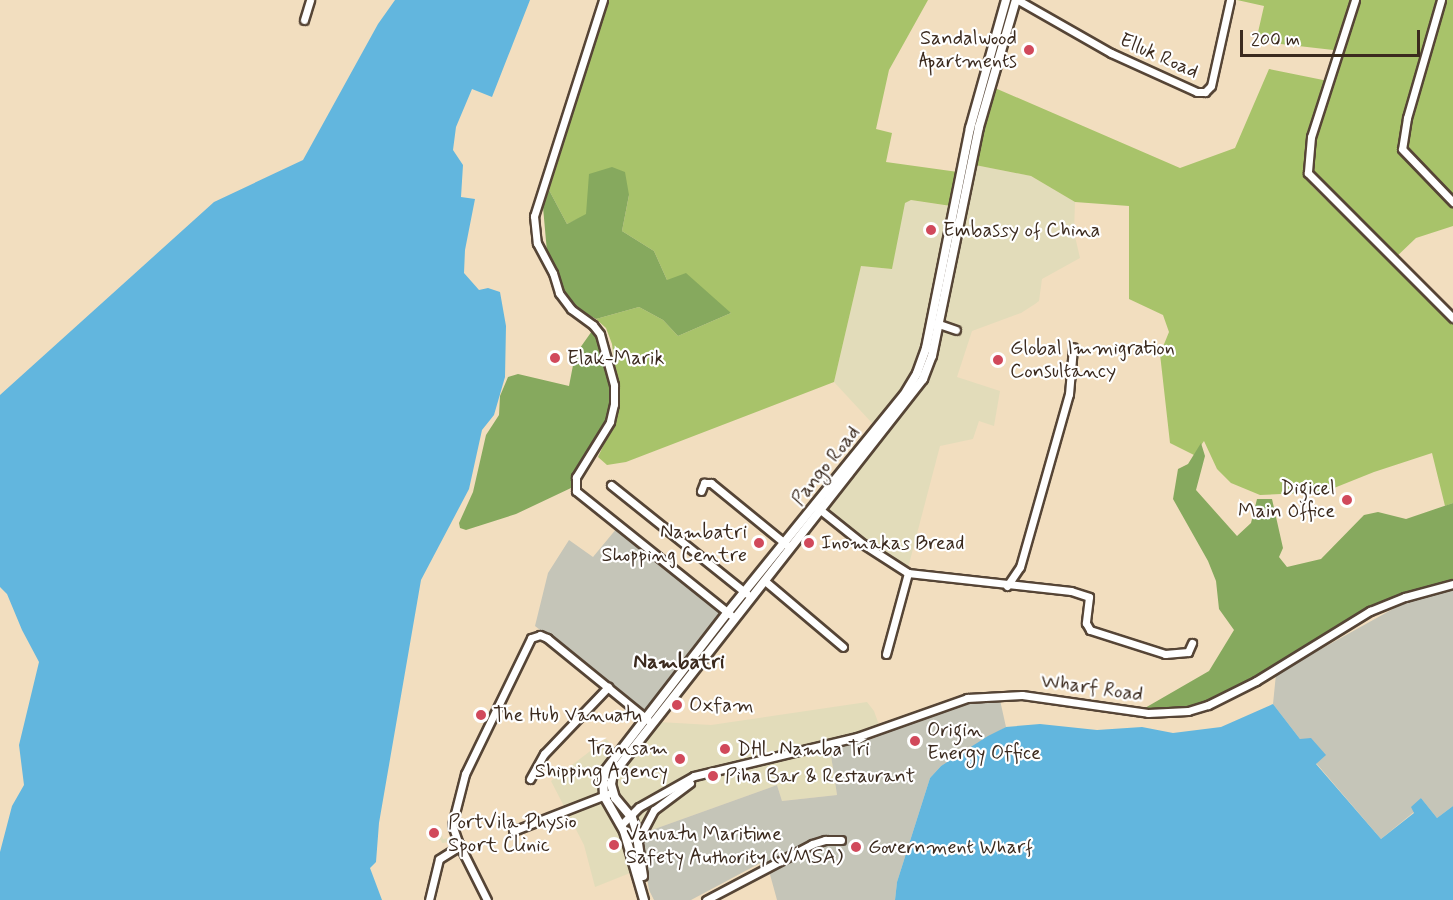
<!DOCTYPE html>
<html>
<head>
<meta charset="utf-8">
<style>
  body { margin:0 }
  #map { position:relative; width:1453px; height:900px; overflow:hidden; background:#f2debf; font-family:Mynerve,sans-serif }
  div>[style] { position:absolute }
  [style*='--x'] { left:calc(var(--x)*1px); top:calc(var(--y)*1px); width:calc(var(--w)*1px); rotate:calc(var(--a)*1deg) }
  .built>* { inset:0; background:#e2dcba }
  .industrial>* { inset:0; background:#c5c5b8 }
  .green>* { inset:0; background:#a8c36a }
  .forest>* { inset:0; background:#86a95e }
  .water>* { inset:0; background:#62b6de }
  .roads { filter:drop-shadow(2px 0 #564536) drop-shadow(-2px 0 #564536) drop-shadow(0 2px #564536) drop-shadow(0 -2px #564536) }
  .minor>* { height:7px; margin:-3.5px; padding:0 3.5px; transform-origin:3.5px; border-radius:3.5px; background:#fff }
  .tertiary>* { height:8px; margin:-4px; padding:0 4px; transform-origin:4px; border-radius:4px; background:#fff }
  .dots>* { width:16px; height:16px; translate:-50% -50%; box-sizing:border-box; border:3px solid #fff; border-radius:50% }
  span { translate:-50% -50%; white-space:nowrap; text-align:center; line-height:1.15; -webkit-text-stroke:4.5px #fff; paint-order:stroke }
  .poi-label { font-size:20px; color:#3b2a1e }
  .right { translate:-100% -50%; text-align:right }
  .left { translate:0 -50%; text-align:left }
  .street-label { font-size:20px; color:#3b2a1e }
  .neighbourhood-label { font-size:21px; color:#3b2a1e; font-weight:700 }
  .scale { position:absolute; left:1240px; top:30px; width:180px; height:27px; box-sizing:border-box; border:3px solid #3b2a1e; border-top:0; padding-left:8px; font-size:18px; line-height:21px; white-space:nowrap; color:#3b2a1e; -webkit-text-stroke:4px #fff; paint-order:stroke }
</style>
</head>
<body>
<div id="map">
  <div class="built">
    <i style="clip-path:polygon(970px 164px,1031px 176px,1075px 202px,1074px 232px,1080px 258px,1042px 279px,1039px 301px,1035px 304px,1021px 313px,972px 331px,957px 377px,1000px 391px,994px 426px,979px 421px,973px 439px,940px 446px,908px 568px,883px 554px,826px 508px,884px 436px,834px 382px,861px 266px,892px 269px,904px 203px,911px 200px,962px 208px)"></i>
    <i style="clip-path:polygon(867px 702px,874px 711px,879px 725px,829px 742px,837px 795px,782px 801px,777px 785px,649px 831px,630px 873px,595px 887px,584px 845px,551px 781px,606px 739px,627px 760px,659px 722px,711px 725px)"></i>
    <i style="clip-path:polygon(440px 826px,443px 839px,449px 838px,450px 842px,442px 843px,441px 840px,429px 841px,426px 829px)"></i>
  </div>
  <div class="industrial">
    <i style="clip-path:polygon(617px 528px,735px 623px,659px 722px,535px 626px,548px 573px,569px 540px,593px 557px)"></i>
    <i style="clip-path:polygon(1453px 589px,1453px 806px,1437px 818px,1421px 798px,1414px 812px,1381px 839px,1316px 763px,1325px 755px,1300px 739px,1273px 704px,1276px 674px,1391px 610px,1408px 601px)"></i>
    <i style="clip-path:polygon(1000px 700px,1006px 727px,941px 766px,930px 778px,897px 882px,895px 900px,777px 900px,766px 860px,691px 900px,654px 900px,649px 890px,642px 846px,649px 831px,777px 785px,782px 801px,837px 795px,830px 749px,858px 743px,975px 701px)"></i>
  </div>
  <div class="green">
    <i style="clip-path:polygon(609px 0,928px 0,889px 70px,876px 129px,892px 133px,886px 162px,958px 172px,951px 206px,911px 200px,905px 203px,892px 269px,861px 266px,834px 382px,626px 462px,607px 465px,598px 457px,613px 425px,618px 404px,617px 384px,612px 344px,606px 328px,596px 319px,639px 307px,663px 320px,678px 336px,731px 313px,667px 280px,654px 251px,622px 231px,629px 195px,567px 224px,549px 190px)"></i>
    <i style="clip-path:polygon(1237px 0,1453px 0,1453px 226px,1416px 238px,1394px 259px,1311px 172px,1314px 137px,1308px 137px,1304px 163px,1305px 174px,1312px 186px,1453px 324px,1453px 503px,1445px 506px,1432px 453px,1374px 472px,1324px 492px,1260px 495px,1231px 483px,1217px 469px,1204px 441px,1194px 455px,1170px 443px,1160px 354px,1169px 332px,1163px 315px,1129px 299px,1129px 206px,1075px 202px,1031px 176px,970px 164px,988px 85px,1180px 168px,1235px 148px,1269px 69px,1333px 82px,1342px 51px,1256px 41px,1264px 6px)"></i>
  </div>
  <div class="forest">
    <i style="clip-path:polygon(612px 167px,625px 172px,629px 195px,622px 231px,654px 251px,667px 280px,686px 273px,731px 313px,678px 336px,663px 320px,639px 307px,596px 319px,576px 308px,563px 291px,557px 270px,547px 252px,543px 207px,549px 190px,567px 224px,586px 214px,589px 174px)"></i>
    <i style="clip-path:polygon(592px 331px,598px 333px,607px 365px,611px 404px,606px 421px,573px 476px,571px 488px,516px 514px,466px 530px,460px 528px,459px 523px,473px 492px,486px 435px,499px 415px,500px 396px,508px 377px,518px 374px,569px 386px,575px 355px)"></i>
    <i style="clip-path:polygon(1201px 443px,1205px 456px,1196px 490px,1237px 536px,1251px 523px,1257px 499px,1272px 499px,1283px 548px,1279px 557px,1287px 567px,1321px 559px,1364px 515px,1378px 512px,1406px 519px,1453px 503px,1453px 585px,1395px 602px,1238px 693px,1199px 709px,1138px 712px,1209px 671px,1234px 630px,1219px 609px,1216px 581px,1208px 561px,1173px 499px,1178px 469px,1188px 464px)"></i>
  </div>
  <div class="water">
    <i style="clip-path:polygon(395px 0,530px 0,492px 97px,472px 89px,456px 127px,453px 150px,463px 165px,461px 197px,475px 199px,465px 250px,464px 273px,479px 290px,488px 288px,500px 292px,506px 326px,505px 377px,494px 415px,482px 430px,469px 489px,421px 580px,379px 823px,376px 862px,370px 868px,382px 900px,0 900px,0 852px,12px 806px,24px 785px,19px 745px,39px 662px,22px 630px,7px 594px,0 587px,0 395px,214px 202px,303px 160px,378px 24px)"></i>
    <i style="clip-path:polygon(1273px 704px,1300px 739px,1311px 738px,1326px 755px,1316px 764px,1381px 839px,1414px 813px,1411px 807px,1421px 798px,1437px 818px,1453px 806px,1453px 900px,895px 900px,897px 882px,930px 778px,941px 766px,988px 736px,1006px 727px,1040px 724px,1097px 730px,1142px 727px,1173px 733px,1221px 727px)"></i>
  </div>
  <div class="roads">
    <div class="minor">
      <i style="--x:603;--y:0;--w:227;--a:107.7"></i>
      <i style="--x:534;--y:216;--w:27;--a:84"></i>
      <i style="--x:537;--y:243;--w:34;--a:62"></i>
      <i style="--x:553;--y:273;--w:21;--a:73"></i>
      <i style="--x:559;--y:293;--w:20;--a:53"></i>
      <i style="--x:571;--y:309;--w:27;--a:36"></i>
      <i style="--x:593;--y:325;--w:11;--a:52"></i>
      <i style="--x:600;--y:334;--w:53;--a:74.6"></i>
      <i style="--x:614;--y:385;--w:19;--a:90"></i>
      <i style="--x:614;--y:404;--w:18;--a:103"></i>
      <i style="--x:610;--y:422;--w:65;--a:121.7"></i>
      <i style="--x:576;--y:477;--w:14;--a:90"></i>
      <i style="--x:576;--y:491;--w:198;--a:38.7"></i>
      <i style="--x:1018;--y:0;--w:107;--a:29.7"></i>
      <i style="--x:1111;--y:53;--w:94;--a:24.4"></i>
      <i style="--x:1197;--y:92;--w:8;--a:0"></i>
      <i style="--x:1205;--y:92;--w:8;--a:-45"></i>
      <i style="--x:1211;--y:86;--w:88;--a:-77.5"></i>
      <i style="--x:1355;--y:0;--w:144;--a:107.8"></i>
      <i style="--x:1311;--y:137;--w:36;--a:95"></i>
      <i style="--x:1308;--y:173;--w:205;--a:45"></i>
      <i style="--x:1441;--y:0;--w:123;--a:106.1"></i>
      <i style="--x:1407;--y:118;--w:31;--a:99"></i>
      <i style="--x:1402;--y:149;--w:74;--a:46.1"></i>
      <i style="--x:304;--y:20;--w:21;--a:-73"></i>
      <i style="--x:936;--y:323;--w:21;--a:19"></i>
      <i style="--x:611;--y:485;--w:174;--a:38.7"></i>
      <i style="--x:701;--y:491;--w:9;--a:-69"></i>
      <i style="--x:704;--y:483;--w:7;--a:0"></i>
      <i style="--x:711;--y:483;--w:98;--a:39.2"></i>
      <i style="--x:818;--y:508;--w:58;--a:38.7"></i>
      <i style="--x:863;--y:544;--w:54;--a:32.8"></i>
      <i style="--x:908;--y:573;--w:164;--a:6.3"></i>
      <i style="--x:1071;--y:591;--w:19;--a:18"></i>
      <i style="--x:1089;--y:597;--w:26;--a:97"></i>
      <i style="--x:1086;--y:623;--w:8;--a:60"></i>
      <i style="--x:1090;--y:630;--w:79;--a:17.7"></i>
      <i style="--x:1165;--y:654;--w:23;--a:-5"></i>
      <i style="--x:1188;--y:652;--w:10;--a:-66"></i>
      <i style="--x:765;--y:581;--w:102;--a:40.2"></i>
      <i style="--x:1007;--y:586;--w:23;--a:-56"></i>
      <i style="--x:1020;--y:567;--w:180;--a:-74.2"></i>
      <i style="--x:1069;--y:394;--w:47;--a:-85.1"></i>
      <i style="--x:886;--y:654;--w:84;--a:-74.8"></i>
      <i style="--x:530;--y:779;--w:29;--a:-61"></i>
      <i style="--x:544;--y:754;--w:93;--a:-46.3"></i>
      <i style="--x:621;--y:825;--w:25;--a:-45"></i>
      <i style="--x:639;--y:807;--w:63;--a:-29.4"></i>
      <i style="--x:694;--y:776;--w:168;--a:-13.5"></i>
      <i style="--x:857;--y:737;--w:117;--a:-19.5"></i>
      <i style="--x:967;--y:698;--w:55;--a:-3.1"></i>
      <i style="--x:1022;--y:695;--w:127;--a:8.1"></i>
      <i style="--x:1148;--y:713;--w:40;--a:-2.9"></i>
      <i style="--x:1188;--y:711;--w:21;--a:-17"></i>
      <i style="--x:1208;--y:705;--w:54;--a:-26.6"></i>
      <i style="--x:1256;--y:681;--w:134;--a:-31.6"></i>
      <i style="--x:1370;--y:611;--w:38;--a:-22"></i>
      <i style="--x:1405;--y:597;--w:50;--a:-15.2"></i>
      <i style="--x:513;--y:831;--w:102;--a:-21.3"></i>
      <i style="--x:638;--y:840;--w:34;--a:-62"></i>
      <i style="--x:654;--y:810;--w:45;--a:-36.9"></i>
      <i style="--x:429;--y:900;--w:42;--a:-76.3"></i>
      <i style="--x:439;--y:859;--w:25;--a:-32"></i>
      <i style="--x:487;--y:900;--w:65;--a:-116.6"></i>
      <i style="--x:458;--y:842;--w:18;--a:-109"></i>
      <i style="--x:452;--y:825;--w:53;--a:-75.7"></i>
      <i style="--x:465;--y:774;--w:151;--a:-64.1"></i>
      <i style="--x:531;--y:638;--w:9;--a:-18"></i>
      <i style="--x:540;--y:635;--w:8;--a:23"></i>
      <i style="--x:547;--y:638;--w:130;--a:39.1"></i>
      <i style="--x:706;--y:900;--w:120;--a:-27.8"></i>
      <i style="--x:812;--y:844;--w:14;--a:-17"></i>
      <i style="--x:825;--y:840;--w:16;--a:0"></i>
    </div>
    <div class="tertiary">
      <i style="--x:643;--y:876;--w:47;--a:-98.7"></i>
      <i style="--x:636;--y:830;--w:13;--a:-108"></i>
      <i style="--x:632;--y:818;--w:26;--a:-130"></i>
      <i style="--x:615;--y:798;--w:15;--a:-106"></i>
      <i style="--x:611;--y:784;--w:10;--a:-79"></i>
      <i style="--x:613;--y:774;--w:502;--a:-51.87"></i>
      <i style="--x:923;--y:379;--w:25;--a:-69"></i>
      <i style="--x:932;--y:356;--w:234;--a:-78.4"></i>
      <i style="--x:979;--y:127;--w:132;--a:-73.8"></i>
      <i style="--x:644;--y:900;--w:72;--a:-106.2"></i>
      <i style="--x:624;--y:831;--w:40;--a:-119.7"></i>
      <i style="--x:604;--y:796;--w:17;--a:-93"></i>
      <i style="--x:603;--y:779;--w:8;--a:-76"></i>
      <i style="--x:605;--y:771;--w:201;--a:-52.3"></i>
      <i style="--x:728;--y:612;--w:279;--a:-51"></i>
      <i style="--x:904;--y:395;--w:26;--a:-59"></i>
      <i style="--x:917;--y:373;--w:27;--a:-70"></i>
      <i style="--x:926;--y:348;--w:224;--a:-78.7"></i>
      <i style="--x:970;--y:128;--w:133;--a:-74.3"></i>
    </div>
  </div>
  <div class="dots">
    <i style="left:1029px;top:50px;background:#d1495b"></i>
    <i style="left:931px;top:230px;background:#d1495b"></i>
    <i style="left:555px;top:358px;background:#d1495b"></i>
    <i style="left:998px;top:360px;background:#d1495b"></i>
    <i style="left:1347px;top:500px;background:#d1495b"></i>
    <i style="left:759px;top:543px;background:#d1495b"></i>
    <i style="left:809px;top:543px;background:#d1495b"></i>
    <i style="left:677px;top:705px;background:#d1495b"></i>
    <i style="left:481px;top:715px;background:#d1495b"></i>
    <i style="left:915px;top:741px;background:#d1495b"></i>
    <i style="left:725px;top:749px;background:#d1495b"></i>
    <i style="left:680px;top:759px;background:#d1495b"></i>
    <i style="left:713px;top:776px;background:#d1495b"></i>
    <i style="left:434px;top:833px;background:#d1495b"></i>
    <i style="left:614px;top:845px;background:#d1495b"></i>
    <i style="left:856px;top:847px;background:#d1495b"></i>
  </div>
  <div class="poi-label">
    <span class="right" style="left:1017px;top:50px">Sandalwood<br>Apartments</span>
    <span class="left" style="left:943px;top:230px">Embassy of China</span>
    <span class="left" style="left:1010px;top:360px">Global Immigration<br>Consultancy</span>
    <span class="left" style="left:567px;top:358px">Elak-Marik</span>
    <span class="right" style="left:1335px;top:500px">Digicel<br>Main Office</span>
    <span class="right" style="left:747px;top:544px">Nambatri<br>Shopping Centre</span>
    <span class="left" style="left:821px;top:543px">Inomakas Bread</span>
    <span class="left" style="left:689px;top:705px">Oxfam</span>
    <span class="left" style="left:493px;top:715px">The Hub Vanuatu</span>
    <span class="left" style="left:927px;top:742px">Origin<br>Energy Office</span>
    <span class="right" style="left:668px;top:760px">Transam<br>Shipping Agency</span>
    <span class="left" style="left:737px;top:749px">DHL Namba Tri</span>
    <span class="left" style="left:725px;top:776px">Piha Bar &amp; Restaurant</span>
    <span class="left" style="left:448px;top:834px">PortVila Physio<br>Sport Clinic</span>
    <span class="left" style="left:626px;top:846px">Vanuatu Maritime<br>Safety Authority (VMSA)</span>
    <span class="left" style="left:868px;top:847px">Government Wharf</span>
  </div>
  <div class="street-label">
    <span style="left:1159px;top:56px;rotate:24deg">Elluk Road</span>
    <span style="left:826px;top:466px;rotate:-51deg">Pango Road</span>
    <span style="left:1092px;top:688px;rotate:8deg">Wharf Road</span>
  </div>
  <div class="neighbourhood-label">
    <span style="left:679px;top:662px">Nambatri</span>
  </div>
  <div class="scale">200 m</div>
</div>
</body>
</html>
